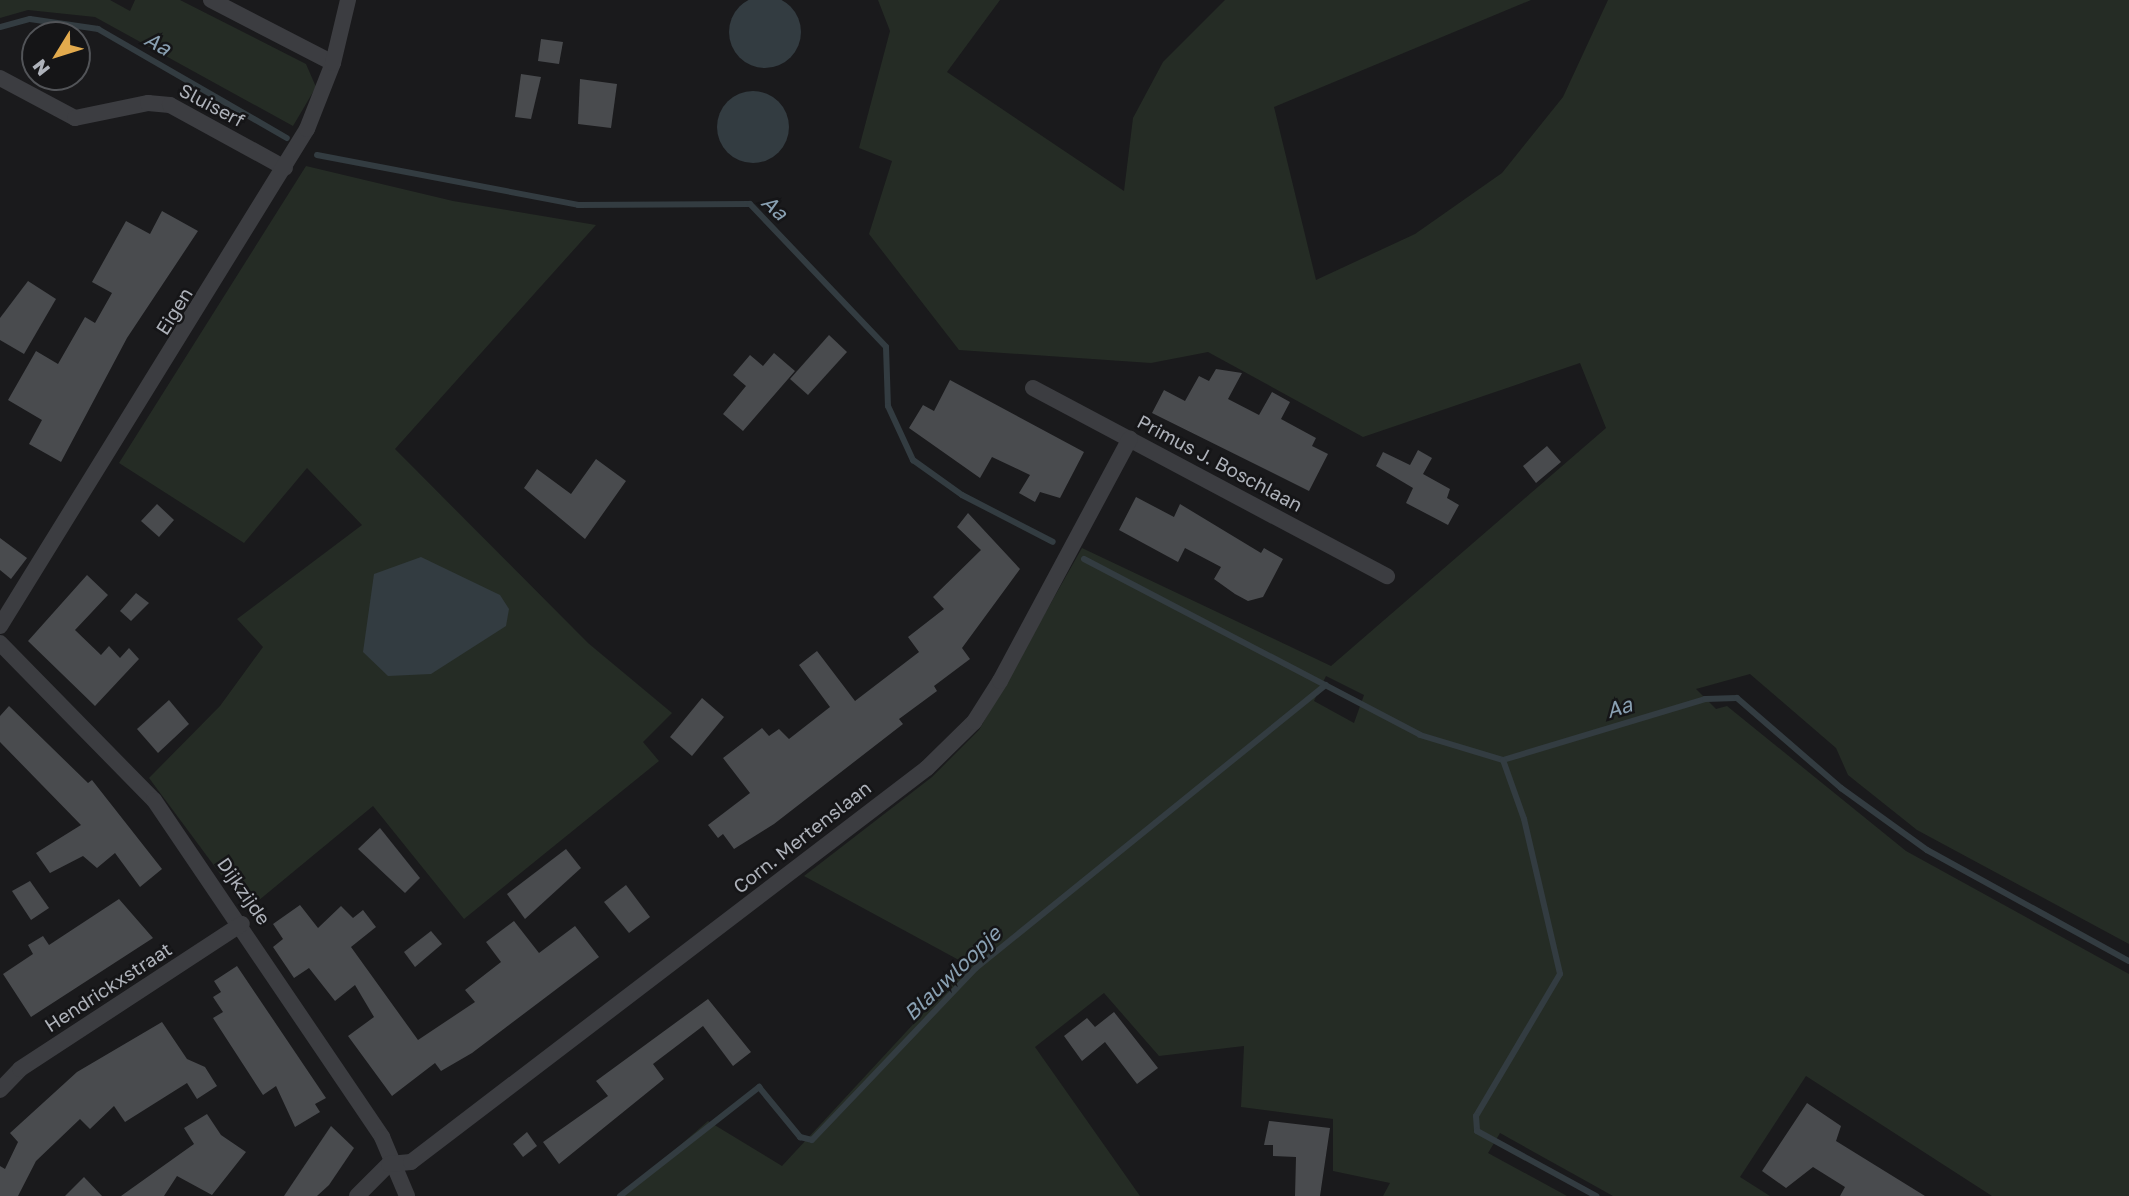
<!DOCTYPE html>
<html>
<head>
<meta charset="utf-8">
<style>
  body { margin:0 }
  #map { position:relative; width:2129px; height:1196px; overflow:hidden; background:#1a1a1c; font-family:"Golos Text",sans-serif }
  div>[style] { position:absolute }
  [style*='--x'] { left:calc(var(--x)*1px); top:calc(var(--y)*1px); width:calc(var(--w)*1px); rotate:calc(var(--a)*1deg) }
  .green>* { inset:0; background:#252c25 }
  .water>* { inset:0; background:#333c41 }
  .round { border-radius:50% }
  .stream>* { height:6px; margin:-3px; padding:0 3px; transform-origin:3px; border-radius:3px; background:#333c41 }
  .building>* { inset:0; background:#494b4e }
  .street>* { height:16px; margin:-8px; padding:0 8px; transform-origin:8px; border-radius:8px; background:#3c3d41 }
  span { translate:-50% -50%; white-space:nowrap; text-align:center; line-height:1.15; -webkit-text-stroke:5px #151517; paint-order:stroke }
  .street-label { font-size:19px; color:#aeb2ba }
  .water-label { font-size:21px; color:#89a0b2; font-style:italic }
  .north { position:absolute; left:21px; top:21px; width:70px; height:70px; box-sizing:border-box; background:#151517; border:2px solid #525458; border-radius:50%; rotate:232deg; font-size:19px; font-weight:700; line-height:28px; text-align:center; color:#aeb2ba }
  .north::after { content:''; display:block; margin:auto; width:24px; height:32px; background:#e2aa4d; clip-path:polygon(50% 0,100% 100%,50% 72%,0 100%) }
</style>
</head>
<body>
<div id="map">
  <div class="green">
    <i style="clip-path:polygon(0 0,110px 0,130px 11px,135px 0,180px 0,306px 64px,316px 87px,293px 126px,95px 17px,28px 10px,0 18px)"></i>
    <i style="clip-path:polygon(evenodd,878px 0,1000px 0,947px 72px,1124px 191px,1133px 118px,1163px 62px,1225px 0,1531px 0,1274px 107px,1316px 280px,1415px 234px,1502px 173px,1563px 97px,1608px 0,2129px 0,2129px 944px,1917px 830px,1848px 775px,1836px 748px,1750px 674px,1696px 689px,1716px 709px,1727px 706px,1906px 851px,2129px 974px,2129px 1196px,1992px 1196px,1806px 1076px,1740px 1177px,1770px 1196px,1613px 1196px,1500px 1133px,1488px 1153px,1567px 1196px,1383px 1196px,1390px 1183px,1333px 1171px,1333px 1119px,1241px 1107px,1244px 1046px,1159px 1056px,1104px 993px,1035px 1047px,1140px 1196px,622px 1196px,708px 1121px,782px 1166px,968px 965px,804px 876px,932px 777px,979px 730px,1082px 548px,1331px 666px,1606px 428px,1580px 363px,1363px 437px,1208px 352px,1151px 363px,959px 350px,869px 234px,892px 161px,859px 148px,890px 31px,878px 0,1326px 676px,1364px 695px,1354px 723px,1314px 701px,1326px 676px)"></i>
    <i style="clip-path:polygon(306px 166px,453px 201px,596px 225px,395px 449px,588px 643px,672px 713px,643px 742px,659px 761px,464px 919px,373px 806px,247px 910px,149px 778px,220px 706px,263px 647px,237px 619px,362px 525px,307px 468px,244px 543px,119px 463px)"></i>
  </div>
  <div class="water">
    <i class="round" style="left:729px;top:-4px;width:72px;height:72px"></i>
    <i class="round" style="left:717px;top:91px;width:72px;height:72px"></i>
    <i style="clip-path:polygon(421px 557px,500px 595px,509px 609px,506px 626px,431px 674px,388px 676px,363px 652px,374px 574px)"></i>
  </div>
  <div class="stream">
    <i style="--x:0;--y:27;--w:31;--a:-15"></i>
    <i style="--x:30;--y:19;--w:69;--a:8.4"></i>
    <i style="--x:98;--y:29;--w:218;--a:30"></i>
    <i style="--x:317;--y:155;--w:266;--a:10.8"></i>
    <i style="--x:578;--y:205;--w:172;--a:-0.3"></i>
    <i style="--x:750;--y:204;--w:197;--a:46.4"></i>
    <i style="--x:886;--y:347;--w:59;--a:88.1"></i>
    <i style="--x:888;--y:406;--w:60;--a:65.2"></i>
    <i style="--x:913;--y:460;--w:60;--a:35.5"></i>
    <i style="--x:962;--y:495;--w:102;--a:27.3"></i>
    <i style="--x:1084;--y:559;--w:379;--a:27.6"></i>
    <i style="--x:1420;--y:735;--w:87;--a:16.8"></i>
    <i style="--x:1503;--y:760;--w:211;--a:-16.8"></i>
    <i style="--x:1705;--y:699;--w:32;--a:-2"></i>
    <i style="--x:1737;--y:698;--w:138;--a:40.9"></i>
    <i style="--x:1841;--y:788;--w:106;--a:35.8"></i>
    <i style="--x:1927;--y:850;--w:230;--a:28.8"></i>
    <i style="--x:1503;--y:760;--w:63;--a:70.4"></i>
    <i style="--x:1524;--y:819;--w:159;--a:76.9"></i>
    <i style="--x:1560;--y:974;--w:165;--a:120.6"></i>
    <i style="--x:1476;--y:1116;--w:15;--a:86"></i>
    <i style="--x:1477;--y:1131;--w:136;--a:28.6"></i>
    <i style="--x:620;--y:1196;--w:177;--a:-38.1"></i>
    <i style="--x:759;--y:1087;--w:65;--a:50.6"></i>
    <i style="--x:800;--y:1137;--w:12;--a:14"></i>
    <i style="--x:812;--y:1140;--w:238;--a:-46.4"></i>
    <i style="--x:976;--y:968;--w:450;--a:-39"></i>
  </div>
  <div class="building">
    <i style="clip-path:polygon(541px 39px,563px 42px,559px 64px,538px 61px)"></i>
    <i style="clip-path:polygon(521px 74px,541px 77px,531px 119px,515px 117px)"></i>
    <i style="clip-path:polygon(580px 79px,617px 84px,611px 128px,578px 124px)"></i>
    <i style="clip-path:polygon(162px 211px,198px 231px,127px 338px,61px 462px,29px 444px,42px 420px,8px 400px,36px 351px,58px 364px,85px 317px,95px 323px,112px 293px,92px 282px,126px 221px,150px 234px)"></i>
    <i style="clip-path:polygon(28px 281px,56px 299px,24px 354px,0 340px,0 318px)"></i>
    <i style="clip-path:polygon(829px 335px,847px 352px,808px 395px,790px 379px)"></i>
    <i style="clip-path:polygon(774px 353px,795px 371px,743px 431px,723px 414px,746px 386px,733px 375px,750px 355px,763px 366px)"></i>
    <i style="clip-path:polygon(1216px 369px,1242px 373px,1228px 399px,1259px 415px,1272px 392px,1290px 402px,1281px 419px,1316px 438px,1312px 446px,1328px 454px,1309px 491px,1152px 413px,1164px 390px,1185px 401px,1199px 376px,1209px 381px)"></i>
    <i style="clip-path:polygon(950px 380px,1084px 452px,1060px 498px,1040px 492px,1035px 502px,1019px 493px,1030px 475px,992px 457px,980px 478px,909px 428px,923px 405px,934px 411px)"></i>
    <i style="clip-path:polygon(1547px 446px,1561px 462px,1536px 483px,1523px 466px)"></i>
    <i style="clip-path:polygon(1418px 450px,1432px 458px,1423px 474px,1450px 489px,1447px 498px,1459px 505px,1448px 525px,1406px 503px,1413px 488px,1376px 466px,1383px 452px,1410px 465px)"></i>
    <i style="clip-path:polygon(596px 459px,626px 481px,585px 539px,524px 488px,537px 469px,571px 494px)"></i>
    <i style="clip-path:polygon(1136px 497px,1174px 517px,1180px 504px,1261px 553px,1264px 548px,1283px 559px,1263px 597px,1248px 601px,1235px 594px,1214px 579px,1221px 567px,1185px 548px,1178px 562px,1119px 530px)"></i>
    <i style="clip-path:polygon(157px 504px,174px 520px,159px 537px,141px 521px)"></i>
    <i style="clip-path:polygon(968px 513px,1020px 569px,962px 648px,970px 659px,934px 686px,937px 691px,899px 719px,903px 724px,774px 824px,734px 849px,723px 834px,718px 838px,708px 825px,750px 793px,723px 758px,762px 728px,769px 736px,779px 729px,789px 739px,830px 707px,799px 665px,817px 651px,855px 701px,919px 652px,908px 637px,944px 609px,933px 597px,981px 550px,957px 527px)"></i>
    <i style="clip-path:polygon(0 538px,27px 558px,11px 579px,0 570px)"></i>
    <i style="clip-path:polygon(87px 575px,108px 595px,75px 630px,101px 655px,109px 646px,120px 658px,129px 648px,139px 659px,95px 706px,28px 641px)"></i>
    <i style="clip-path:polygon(136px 593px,149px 603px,131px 621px,120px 611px)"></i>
    <i style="clip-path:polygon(702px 698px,724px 717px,692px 756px,670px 737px)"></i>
    <i style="clip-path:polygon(169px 700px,189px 724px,158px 753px,137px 729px)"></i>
    <i style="clip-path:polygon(9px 706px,88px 783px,92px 780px,162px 869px,140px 887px,115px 853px,97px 868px,83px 856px,50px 873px,36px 853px,81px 825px,0 742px,0 716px)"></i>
    <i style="clip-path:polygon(380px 828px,420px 878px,405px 893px,358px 849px)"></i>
    <i style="clip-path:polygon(566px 849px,581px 868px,525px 919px,507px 894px)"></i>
    <i style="clip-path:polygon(30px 881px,49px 908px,31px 920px,12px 891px)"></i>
    <i style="clip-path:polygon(626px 885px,650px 917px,629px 933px,604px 902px)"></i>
    <i style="clip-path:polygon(119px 899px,153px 938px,31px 1017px,3px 974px,33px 954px,28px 945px,43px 936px,49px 945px)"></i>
    <i style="clip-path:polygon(300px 905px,318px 928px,341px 906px,353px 918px,363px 910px,376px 927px,351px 947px,418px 1040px,475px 1002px,465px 990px,501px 962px,486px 942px,514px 921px,539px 953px,575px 926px,599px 957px,472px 1053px,441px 1071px,435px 1063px,392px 1096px,348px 1036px,374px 1017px,355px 985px,335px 1001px,309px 968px,294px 978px,273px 947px,283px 939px,273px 924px)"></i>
    <i style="clip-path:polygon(431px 931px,442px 944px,415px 967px,404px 952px)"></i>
    <i style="clip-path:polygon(237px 966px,326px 1098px,315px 1104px,320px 1112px,295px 1127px,276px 1086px,263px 1095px,213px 1018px,223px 1012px,213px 997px,221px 992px,214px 981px)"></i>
    <i style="clip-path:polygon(708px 999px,751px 1052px,733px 1066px,703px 1026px,653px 1064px,664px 1079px,559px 1164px,543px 1142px,608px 1096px,596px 1081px)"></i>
    <i style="clip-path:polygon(1114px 1012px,1158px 1068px,1137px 1084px,1105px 1042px,1082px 1061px,1064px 1036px,1087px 1018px,1095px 1027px)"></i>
    <i style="clip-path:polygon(162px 1022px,187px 1059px,205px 1067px,217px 1086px,197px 1099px,187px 1083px,125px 1122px,114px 1106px,90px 1129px,80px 1119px,36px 1161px,18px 1196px,0 1196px,0 1166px,5px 1169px,18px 1142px,10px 1133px,77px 1072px)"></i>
    <i style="clip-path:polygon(1807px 1103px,1841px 1126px,1836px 1141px,1925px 1196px,1840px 1196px,1845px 1187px,1813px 1167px,1786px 1188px,1762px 1171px)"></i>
    <i style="clip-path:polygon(207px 1114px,221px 1135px,246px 1152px,212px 1195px,177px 1176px,164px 1196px,121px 1196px,194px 1144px,184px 1128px)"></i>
    <i style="clip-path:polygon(1269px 1121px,1330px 1128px,1320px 1196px,1295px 1196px,1296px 1157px,1273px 1156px,1273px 1145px,1264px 1145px)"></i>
    <i style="clip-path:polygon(331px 1126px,354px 1148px,329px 1185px,317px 1196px,284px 1196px)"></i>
    <i style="clip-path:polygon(527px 1132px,537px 1146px,523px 1157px,513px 1144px)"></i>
    <i style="clip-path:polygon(84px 1177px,102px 1196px,65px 1196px)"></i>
  </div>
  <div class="street">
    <i style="--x:211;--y:0;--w:137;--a:27.3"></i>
    <i style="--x:0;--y:78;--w:85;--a:28.1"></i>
    <i style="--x:75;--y:118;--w:75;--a:-11.6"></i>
    <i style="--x:148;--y:103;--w:22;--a:5"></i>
    <i style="--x:170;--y:105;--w:131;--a:28.7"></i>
    <i style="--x:1033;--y:388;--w:401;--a:28"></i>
    <i style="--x:0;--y:626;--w:584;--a:-58.3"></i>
    <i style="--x:307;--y:129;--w:71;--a:-68.5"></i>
    <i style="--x:333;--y:63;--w:65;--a:-76.6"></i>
    <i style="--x:0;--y:643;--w:220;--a:45.6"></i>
    <i style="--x:154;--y:800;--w:407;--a:55.9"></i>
    <i style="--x:382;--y:1137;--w:64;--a:67"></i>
    <i style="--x:0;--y:1090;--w:29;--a:-46"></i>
    <i style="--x:20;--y:1069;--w:265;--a:-33.2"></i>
    <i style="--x:357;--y:1196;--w:45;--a:-45"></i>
    <i style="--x:389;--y:1164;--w:22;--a:-5"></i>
    <i style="--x:411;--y:1162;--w:649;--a:-37.36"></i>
    <i style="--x:927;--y:768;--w:66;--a:-44.4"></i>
    <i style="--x:974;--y:722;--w:49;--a:-57.6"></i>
    <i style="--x:1000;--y:681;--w:275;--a:-61.8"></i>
  </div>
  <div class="street-label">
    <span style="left:212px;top:105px;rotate:28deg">Sluiserf</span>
    <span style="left:174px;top:311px;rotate:-58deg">Eigen</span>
    <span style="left:1220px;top:463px;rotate:28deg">Primus J. Boschlaan</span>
    <span style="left:802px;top:837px;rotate:-38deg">Corn. Mertenslaan</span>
    <span style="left:244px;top:891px;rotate:55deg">Dijkzijde</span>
    <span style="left:108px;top:987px;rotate:-33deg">Hendrickxstraat</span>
  </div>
  <div class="water-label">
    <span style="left:158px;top:43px;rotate:30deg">Aa</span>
    <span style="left:775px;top:207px;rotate:43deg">Aa</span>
    <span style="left:1619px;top:707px;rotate:-17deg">Aa</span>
    <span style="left:952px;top:973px;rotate:-44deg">Blauwloopje</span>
  </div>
  <div class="north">N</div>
</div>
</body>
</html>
